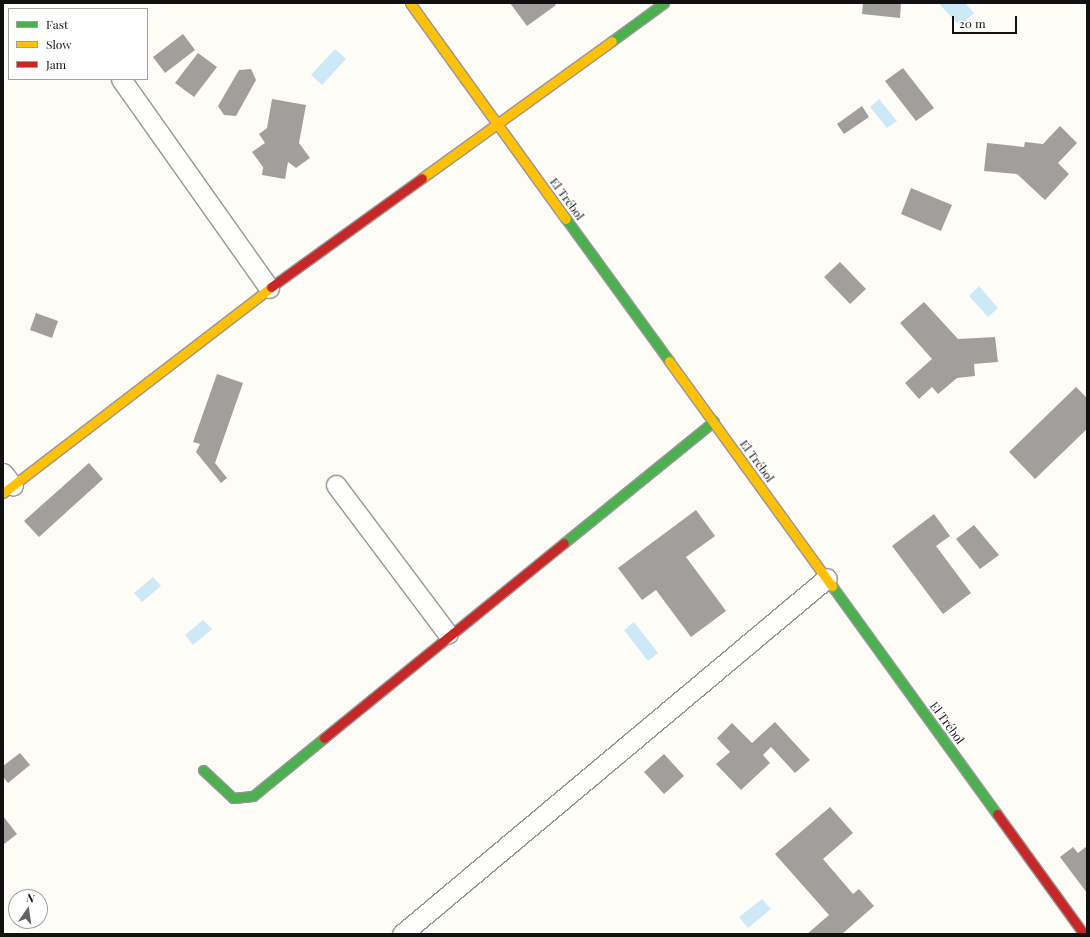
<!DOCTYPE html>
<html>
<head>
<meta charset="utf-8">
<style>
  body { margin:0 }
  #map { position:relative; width:1090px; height:937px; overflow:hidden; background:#fdfcf7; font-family:"Playfair Display",serif }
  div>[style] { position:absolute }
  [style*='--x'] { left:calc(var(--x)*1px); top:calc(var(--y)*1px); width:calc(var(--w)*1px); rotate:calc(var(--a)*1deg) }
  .water>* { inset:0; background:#cde8f7 }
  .building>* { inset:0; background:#a19f9c }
  .roads { filter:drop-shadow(1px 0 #979795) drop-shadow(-1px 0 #979795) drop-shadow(0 1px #979795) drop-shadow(0 -1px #979795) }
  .street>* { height:19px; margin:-9.5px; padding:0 9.5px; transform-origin:9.5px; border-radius:9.5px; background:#fffffe }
  .fast>* { height:9px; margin:-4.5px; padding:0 4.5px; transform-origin:4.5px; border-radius:4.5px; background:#4caf50 }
  .slow>* { height:9px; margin:-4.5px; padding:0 4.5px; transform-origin:4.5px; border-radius:4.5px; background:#ffc107 }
  .jam>* { height:9px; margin:-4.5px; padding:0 4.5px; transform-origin:4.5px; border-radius:4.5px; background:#c62828 }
  span { translate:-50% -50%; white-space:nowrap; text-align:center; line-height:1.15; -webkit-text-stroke:4px #fff; paint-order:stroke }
  .street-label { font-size:12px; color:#111 }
  .frame { position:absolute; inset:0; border:4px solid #111; pointer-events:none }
  .legend { position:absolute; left:8px; top:8px; width:140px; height:72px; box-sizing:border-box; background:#fff; border:1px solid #a0a0a0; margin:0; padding:5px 7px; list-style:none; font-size:12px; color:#111 }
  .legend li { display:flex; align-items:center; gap:8px; height:20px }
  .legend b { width:20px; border:1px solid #a0a0a0 }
  .north { position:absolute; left:8px; top:889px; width:40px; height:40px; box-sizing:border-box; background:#fff; border:1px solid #a0a0a0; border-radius:50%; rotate:13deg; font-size:11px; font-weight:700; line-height:16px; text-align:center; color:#111 }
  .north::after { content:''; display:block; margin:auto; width:14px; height:18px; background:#646362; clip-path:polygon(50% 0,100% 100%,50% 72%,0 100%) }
  .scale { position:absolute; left:952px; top:16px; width:65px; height:18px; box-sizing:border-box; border:2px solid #111; border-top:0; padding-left:5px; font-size:12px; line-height:14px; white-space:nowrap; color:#111; -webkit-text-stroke:3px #fff; paint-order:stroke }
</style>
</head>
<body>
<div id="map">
  <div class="water">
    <i style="clip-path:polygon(942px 3px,965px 3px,974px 13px,960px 26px,940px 5px)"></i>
    <i style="clip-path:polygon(335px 49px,346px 59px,322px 85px,311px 75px)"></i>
    <i style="clip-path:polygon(879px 99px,897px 121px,887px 128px,870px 107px)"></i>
    <i style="clip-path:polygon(979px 286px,998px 308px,988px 317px,969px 296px)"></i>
    <i style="clip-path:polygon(153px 577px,161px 586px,142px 602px,134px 593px)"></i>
    <i style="clip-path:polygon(203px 620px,212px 629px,193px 645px,185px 635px)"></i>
    <i style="clip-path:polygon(634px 622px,658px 653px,648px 661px,624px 630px)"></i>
    <i style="clip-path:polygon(762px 899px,771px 909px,748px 928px,739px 917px)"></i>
  </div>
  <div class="building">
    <i style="clip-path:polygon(510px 3px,554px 3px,556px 5px,527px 26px)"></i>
    <i style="clip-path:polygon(863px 3px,901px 3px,900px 18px,862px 14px)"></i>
    <i style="clip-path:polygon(183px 34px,195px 50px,165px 73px,153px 57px)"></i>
    <i style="clip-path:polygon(198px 53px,217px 67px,194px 97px,175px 83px)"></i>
    <i style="clip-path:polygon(903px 68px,934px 108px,916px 121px,885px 81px)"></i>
    <i style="clip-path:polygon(251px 69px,256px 80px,236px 116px,224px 115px,218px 106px,239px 70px)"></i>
    <i style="clip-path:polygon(272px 99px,306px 105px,299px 143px,310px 158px,296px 168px,288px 162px,285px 179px,262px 175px,263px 167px,252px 152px,265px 143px,259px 134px,267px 128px)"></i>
    <i style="clip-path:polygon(862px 106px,869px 117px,844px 134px,837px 124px)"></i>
    <i style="clip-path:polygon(1060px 126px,1077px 143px,1058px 163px,1069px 174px,1045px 200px,1017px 174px,984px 171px,987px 143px,1024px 147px,1025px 142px,1043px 144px)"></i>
    <i style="clip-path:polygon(911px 188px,952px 205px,941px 231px,901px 214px)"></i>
    <i style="clip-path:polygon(840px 262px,866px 289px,850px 304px,824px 277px)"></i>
    <i style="clip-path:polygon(924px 302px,958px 339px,995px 337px,998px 362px,974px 364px,975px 376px,957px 378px,938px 394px,932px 387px,919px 399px,905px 383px,932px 359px,900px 323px)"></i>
    <i style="clip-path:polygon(36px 313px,58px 321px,52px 338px,30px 330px)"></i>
    <i style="clip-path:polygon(217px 374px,243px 383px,215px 463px,227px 478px,221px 483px,196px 452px,200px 444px,193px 442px)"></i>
    <i style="clip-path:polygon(1076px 387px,1087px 398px,1087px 429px,1035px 479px,1009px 452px)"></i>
    <i style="clip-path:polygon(89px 463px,103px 479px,39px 537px,24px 521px)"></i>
    <i style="clip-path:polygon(696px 510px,715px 536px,686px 557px,726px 611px,691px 637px,656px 590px,642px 600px,618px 568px)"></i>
    <i style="clip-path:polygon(934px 514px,950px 536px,936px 546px,971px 593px,943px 614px,892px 546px)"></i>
    <i style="clip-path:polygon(974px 525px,999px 555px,980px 569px,956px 539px)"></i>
    <i style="clip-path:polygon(775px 722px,810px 760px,795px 773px,771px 747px,763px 755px,770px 763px,741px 790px,716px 764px,730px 752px,717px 738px,732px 723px,752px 743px)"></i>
    <i style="clip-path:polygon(20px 753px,30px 765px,8px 783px,3px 777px,3px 766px)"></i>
    <i style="clip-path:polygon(664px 754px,684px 776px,664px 794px,644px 772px)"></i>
    <i style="clip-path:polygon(830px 807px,853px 833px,823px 859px,853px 894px,859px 889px,874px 906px,842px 934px,807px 934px,829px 915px,775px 854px)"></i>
    <i style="clip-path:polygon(3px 816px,17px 834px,3px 845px)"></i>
    <i style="clip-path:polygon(1087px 846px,1087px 893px,1060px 857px,1073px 847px,1078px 853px)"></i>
  </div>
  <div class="roads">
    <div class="street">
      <i style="--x:121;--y:79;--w:256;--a:54.7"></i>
      <i style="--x:3;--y:473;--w:16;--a:52"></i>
      <i style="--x:336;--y:485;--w:186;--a:53.1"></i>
      <i style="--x:402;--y:934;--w:554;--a:-39.95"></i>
    </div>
    <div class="fast">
      <i style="--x:612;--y:41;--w:64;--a:-36.2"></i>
      <i style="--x:566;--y:219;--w:175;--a:54"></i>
      <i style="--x:564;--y:543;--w:193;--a:-39.1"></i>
      <i style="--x:832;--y:586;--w:281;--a:54.1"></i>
      <i style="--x:203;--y:770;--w:41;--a:43"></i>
      <i style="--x:233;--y:798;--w:20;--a:-6"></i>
      <i style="--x:253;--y:796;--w:92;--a:-39.2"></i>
    </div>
    <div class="slow">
      <i style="--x:410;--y:3;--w:266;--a:54.2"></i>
      <i style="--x:422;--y:178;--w:234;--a:-35.8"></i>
      <i style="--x:669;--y:361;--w:278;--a:54.1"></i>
      <i style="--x:3;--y:493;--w:338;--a:-37.5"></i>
    </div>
    <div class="jam">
      <i style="--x:271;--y:287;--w:186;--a:-35.8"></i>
      <i style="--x:324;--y:738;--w:309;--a:-39.1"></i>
      <i style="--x:997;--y:814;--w:148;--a:54.1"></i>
    </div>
  </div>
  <div class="street-label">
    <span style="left:567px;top:199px;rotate:54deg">El Trébol</span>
    <span style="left:757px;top:461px;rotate:54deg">El Trébol</span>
    <span style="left:947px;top:723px;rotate:54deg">El Trébol</span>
  </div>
  <div class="frame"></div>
  <ul class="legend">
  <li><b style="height:5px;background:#4caf50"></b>Fast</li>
  <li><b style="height:5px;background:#ffc107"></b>Slow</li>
  <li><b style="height:5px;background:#c62828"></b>Jam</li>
  </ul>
  <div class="north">N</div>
  <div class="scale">20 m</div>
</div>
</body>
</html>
